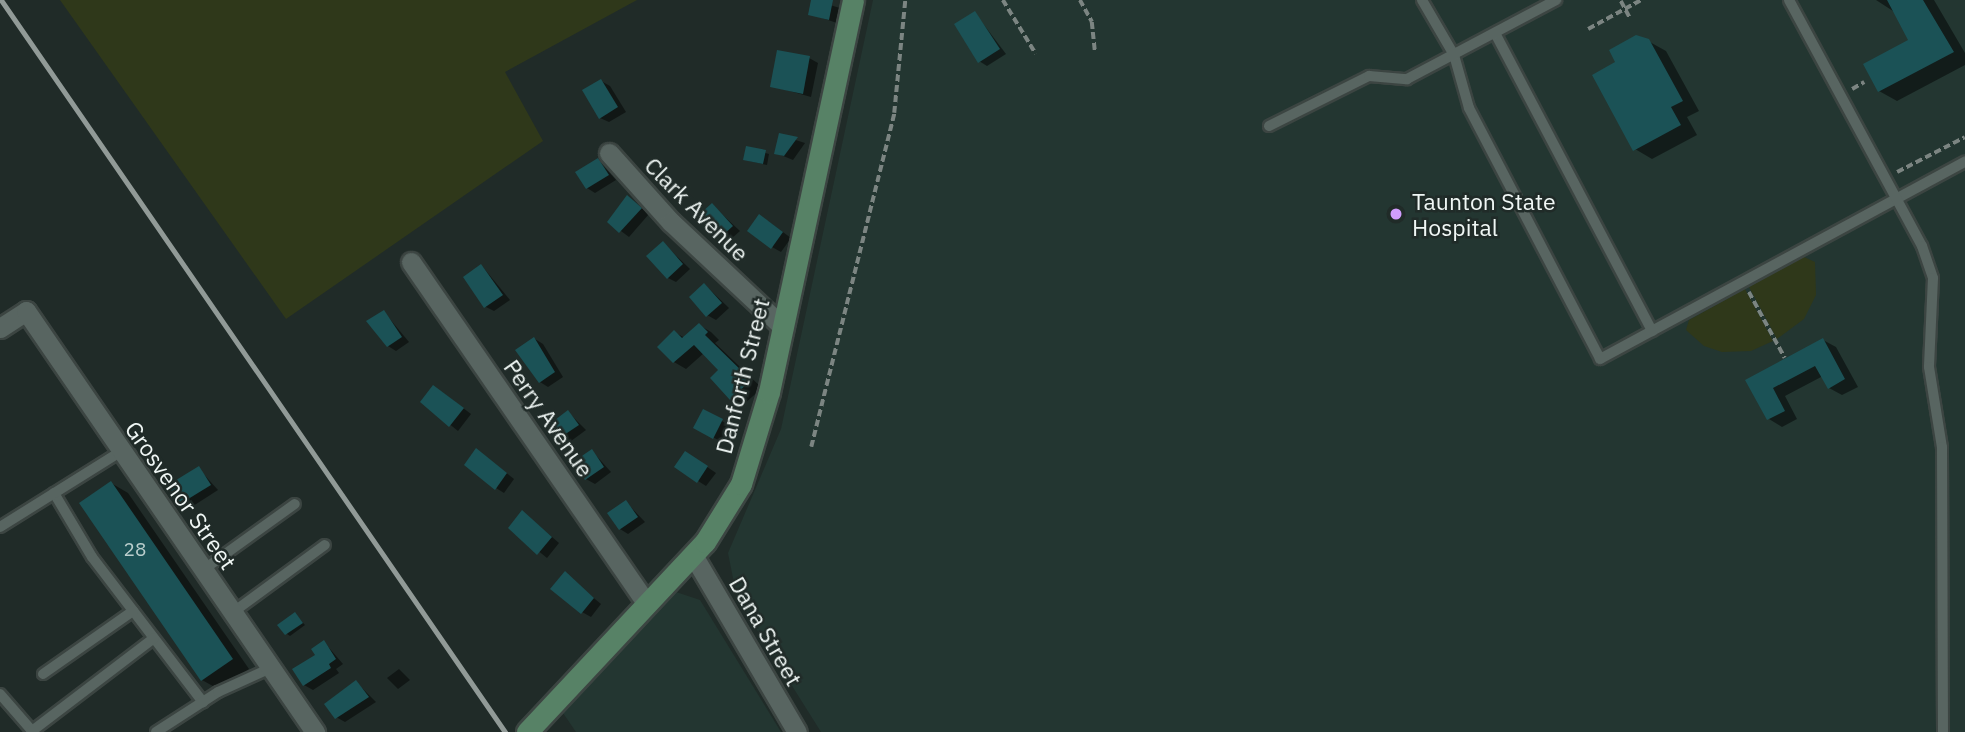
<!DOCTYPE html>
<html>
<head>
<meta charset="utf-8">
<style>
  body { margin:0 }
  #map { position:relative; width:1965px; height:732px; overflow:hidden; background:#202b28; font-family:"IBM Plex Sans",sans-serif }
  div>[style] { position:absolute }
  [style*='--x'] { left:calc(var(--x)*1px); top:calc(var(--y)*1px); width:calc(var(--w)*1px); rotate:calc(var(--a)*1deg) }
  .built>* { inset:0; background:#233631 }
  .green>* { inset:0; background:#2f381a }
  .shadow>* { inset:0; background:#0007 }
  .building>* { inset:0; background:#1b5256 }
  .path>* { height:3.5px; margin-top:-1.75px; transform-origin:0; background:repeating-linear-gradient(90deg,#7c8582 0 7px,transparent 0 10.5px) }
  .roads { filter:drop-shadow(2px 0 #3c4542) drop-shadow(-2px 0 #3c4542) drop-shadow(0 2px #3c4542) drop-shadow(0 -2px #3c4542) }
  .lane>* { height:10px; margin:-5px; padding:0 5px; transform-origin:5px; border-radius:5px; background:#586561 }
  .street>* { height:19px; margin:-9.5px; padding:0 9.5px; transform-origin:9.5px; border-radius:9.5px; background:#586561 }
  .secondary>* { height:21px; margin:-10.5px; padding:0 10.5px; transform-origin:10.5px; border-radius:10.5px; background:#578266 }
  .rail>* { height:5px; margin:-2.5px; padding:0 2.5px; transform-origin:2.5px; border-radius:2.5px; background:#919a97 }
  .dots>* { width:19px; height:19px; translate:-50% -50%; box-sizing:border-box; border:4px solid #202b28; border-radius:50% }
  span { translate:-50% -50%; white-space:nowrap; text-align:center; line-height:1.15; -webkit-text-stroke:5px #202b28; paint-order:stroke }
  .number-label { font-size:19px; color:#bbcecd }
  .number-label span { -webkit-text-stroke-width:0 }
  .poi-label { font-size:23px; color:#f0f7f5 }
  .left { translate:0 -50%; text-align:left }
  .street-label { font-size:23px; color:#f0f7f5 }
</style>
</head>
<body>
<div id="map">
  <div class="built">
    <i style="clip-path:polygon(873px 0,1965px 0,1965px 732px,821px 732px,737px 598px,728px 553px,781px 429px)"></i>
    <i style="clip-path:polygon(676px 592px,700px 600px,781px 732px,576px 732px,563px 713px)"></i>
  </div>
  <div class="green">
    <i style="clip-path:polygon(60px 0,637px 0,505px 72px,543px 141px,286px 319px)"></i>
    <i style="clip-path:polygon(1804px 257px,1815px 262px,1816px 295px,1804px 319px,1777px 339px,1749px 287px)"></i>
    <i style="clip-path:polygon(1745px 289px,1773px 341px,1751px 351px,1722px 352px,1704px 346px,1686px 330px,1689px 320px)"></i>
  </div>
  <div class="shadow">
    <i style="clip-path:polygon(813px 0,840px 8px,837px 23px,810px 14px)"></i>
    <i style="clip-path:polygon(1876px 0,1934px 0,1965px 53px,1965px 65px,1897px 101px,1879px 91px,1911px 41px,1896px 13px)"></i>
    <i style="clip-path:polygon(975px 13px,1006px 54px,987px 66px,979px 61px)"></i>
    <i style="clip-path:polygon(1648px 41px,1666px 51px,1699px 111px,1687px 117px,1697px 135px,1652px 159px,1635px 149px)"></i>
    <i style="clip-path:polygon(809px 58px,818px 63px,811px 97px,772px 86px)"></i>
    <i style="clip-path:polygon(601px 81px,610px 86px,626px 112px,609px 122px,600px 118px)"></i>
    <i style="clip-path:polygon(780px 135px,805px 143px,793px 160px,776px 153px)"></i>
    <i style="clip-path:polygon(748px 148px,769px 154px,767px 165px,749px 161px)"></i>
    <i style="clip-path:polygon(598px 160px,616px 180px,595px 193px,587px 188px)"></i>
    <i style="clip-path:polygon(628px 197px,649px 214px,629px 237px,609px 222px)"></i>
    <i style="clip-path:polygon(712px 205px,740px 231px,731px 239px,723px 234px)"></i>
    <i style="clip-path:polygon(768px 221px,791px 238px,781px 252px,772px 247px)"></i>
    <i style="clip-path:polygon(663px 243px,690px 269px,676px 282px,668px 278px)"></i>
    <i style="clip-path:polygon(482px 266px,510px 300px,494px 311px,486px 307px)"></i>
    <i style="clip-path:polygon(705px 285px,729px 308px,716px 320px,707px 315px)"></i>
    <i style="clip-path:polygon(384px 312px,409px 342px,396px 351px,388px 346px)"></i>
    <i style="clip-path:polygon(699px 325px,711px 332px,719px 340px,715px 343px,762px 388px,743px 405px,731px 399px,721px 370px,704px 353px,686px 369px,674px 362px,674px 332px,685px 338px)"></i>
    <i style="clip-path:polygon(535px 339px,543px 344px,563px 377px,548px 387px,540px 382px)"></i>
    <i style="clip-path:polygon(1823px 340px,1836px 347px,1858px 387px,1842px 395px,1829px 388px,1823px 376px,1785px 396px,1797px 419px,1782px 427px,1769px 419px,1748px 380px)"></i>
    <i style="clip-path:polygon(442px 392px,471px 414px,458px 431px,422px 402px)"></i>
    <i style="clip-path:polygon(703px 411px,731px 426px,722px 442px,703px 432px)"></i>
    <i style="clip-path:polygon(568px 412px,586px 430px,571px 441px,563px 436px,556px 421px)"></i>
    <i style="clip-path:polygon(477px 450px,514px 479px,504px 493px,496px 488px)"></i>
    <i style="clip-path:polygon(592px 451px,611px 472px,595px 484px,586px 479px)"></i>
    <i style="clip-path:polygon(694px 458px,716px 473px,706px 486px,676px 467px)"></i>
    <i style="clip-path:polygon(199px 469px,218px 490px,190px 508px,181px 503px)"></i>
    <i style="clip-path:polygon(111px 483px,128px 493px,249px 669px,220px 690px,202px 680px)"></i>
    <i style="clip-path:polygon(626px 502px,645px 522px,628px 534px,620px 529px)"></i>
    <i style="clip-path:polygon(523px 512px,559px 543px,547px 558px,510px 528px)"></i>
    <i style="clip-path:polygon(565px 574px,601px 604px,591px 617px,582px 612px)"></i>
    <i style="clip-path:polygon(295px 614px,305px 625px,290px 636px,287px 634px)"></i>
    <i style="clip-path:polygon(324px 642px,343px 664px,336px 669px,339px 673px,313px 690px,304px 685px)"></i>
    <i style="clip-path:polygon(399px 669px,410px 680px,398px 689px,387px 678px)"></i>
    <i style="clip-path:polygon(356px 682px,376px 702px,345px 722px,336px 717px)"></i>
  </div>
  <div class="building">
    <i style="clip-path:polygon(811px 0,833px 0,829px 20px,808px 15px)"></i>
    <i style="clip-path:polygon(1887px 0,1923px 0,1954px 52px,1878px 92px,1863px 64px,1908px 40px)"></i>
    <i style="clip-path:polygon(975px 11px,1000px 49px,978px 63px,954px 24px)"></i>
    <i style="clip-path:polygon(1636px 35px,1649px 39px,1683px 101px,1671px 107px,1681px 125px,1633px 151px,1592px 75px,1615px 62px,1609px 50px)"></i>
    <i style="clip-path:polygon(777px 50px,810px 56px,803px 94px,770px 87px)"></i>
    <i style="clip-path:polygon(601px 79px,618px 107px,599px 119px,582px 90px)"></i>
    <i style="clip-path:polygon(779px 133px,798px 137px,784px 156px,774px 154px)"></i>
    <i style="clip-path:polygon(746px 146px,766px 150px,763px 164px,743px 160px)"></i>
    <i style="clip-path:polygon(598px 158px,609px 175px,586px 189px,575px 172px)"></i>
    <i style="clip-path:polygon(627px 195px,642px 208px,619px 233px,607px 222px)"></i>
    <i style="clip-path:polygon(712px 203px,733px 226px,722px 236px,701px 213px)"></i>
    <i style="clip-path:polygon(759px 214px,783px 232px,771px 249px,747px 231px)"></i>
    <i style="clip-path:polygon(663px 241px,683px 264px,667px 279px,646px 256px)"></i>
    <i style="clip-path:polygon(481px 264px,503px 295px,484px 308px,463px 277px)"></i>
    <i style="clip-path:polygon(704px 283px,722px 303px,706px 317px,689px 297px)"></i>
    <i style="clip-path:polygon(384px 310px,402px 337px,387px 347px,366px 321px)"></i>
    <i style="clip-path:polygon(699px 323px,708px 332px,705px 335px,751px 380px,730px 400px,710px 378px,718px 370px,694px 345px,673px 363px,657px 347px,674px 330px,682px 338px)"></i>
    <i style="clip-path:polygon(534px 337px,555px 372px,539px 383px,515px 350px)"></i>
    <i style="clip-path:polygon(1823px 338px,1845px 379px,1828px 389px,1815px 366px,1773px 388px,1785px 411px,1767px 420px,1745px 380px)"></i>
    <i style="clip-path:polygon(433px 385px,464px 408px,449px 427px,420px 402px)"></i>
    <i style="clip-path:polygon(703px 409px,723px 419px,713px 439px,693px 428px)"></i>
    <i style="clip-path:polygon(568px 410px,579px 425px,561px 437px,551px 423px)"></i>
    <i style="clip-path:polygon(476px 448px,507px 473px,495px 490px,464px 465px)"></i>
    <i style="clip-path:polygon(592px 449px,604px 467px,585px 480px,573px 462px)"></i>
    <i style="clip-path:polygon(685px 451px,708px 466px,697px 483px,674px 467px)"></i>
    <i style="clip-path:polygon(199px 466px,211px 485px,180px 504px,168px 485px)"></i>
    <i style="clip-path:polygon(111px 481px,233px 659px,201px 681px,79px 503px)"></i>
    <i style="clip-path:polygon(626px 500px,638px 517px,619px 530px,607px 513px)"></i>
    <i style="clip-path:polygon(522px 510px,552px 537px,537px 555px,508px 528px)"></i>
    <i style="clip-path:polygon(565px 571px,594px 598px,581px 614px,550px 589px)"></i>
    <i style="clip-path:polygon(295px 612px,303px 623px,285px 635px,277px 625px)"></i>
    <i style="clip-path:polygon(324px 640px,336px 659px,329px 664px,331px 668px,303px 686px,292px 669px,315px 655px,311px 649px)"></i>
    <i style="clip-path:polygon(356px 680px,369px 697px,335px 719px,324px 704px)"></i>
  </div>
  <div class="path">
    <i style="--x:1003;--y:0;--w:63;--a:58.6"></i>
    <i style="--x:1080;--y:0;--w:25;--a:61"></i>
    <i style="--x:1092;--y:22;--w:31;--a:84"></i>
    <i style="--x:1621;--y:1;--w:19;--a:62"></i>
    <i style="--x:1588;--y:29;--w:60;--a:-28.7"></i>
    <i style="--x:1852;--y:89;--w:14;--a:-30"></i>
    <i style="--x:1897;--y:172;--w:76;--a:-27.2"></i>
    <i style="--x:1749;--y:292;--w:75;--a:61.4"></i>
    <i style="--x:811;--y:447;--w:344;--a:-76"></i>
    <i style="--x:894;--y:113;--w:114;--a:-84.4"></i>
  </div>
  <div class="roads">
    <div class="lane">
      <i style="--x:1422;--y:0;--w:64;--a:59.8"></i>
      <i style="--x:1454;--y:55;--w:55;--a:74.2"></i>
      <i style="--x:1469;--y:108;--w:283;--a:62.4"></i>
      <i style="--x:1600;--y:359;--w:415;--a:-28.4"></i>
      <i style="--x:1789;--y:0;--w:280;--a:61.6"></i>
      <i style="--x:1922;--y:246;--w:34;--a:71"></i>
      <i style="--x:1933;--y:278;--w:89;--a:92.6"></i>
      <i style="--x:1929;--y:367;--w:81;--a:80.8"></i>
      <i style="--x:1942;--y:447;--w:285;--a:89.8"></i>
      <i style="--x:1495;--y:33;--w:337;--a:62.2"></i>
      <i style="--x:1269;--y:126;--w:112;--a:-26.6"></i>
      <i style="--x:1369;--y:76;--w:38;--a:5"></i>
      <i style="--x:1407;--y:79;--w:169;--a:-27.9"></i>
      <i style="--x:54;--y:493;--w:74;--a:59.3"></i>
      <i style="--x:92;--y:557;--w:183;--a:52.6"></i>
      <i style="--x:0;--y:527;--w:142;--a:-32"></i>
      <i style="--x:203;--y:570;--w:113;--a:-35.7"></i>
      <i style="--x:232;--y:613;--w:115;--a:-36.2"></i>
      <i style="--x:43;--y:674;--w:110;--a:-35"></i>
      <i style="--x:0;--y:694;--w:50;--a:49"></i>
      <i style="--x:32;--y:731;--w:153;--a:-37.3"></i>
      <i style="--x:156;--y:732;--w:74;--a:-32.8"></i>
      <i style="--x:218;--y:692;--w:58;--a:-24.4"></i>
    </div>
    <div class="street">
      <i style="--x:609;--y:153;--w:93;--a:48.1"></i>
      <i style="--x:671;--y:222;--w:154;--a:43.2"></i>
      <i style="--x:411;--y:262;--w:414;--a:55.4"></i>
      <i style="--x:0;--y:328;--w:31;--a:-33"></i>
      <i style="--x:26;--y:311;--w:511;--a:55.53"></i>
      <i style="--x:693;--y:555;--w:205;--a:59.6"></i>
    </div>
    <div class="secondary">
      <i style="--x:527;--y:732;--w:260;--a:-46.9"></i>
      <i style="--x:705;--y:542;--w:68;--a:-58.2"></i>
      <i style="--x:741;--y:484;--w:96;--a:-73.1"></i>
      <i style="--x:769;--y:392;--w:401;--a:-77.9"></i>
    </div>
  </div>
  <div class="rail">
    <i style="--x:1;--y:0;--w:889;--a:55.45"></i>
  </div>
  <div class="dots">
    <i style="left:1396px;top:214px;background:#d19dfe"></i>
  </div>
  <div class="number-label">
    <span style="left:135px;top:550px">28</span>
  </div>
  <div class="poi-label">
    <span class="left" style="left:1412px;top:214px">Taunton State<br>Hospital</span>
  </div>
  <div class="street-label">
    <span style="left:697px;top:209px;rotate:45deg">Clark Avenue</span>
    <span style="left:742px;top:376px;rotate:-76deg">Danforth Street</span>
    <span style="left:549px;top:418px;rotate:55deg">Perry Avenue</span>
    <span style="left:181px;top:495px;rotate:55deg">Grosvenor Street</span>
    <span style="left:766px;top:631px;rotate:60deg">Dana Street</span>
  </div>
</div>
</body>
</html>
